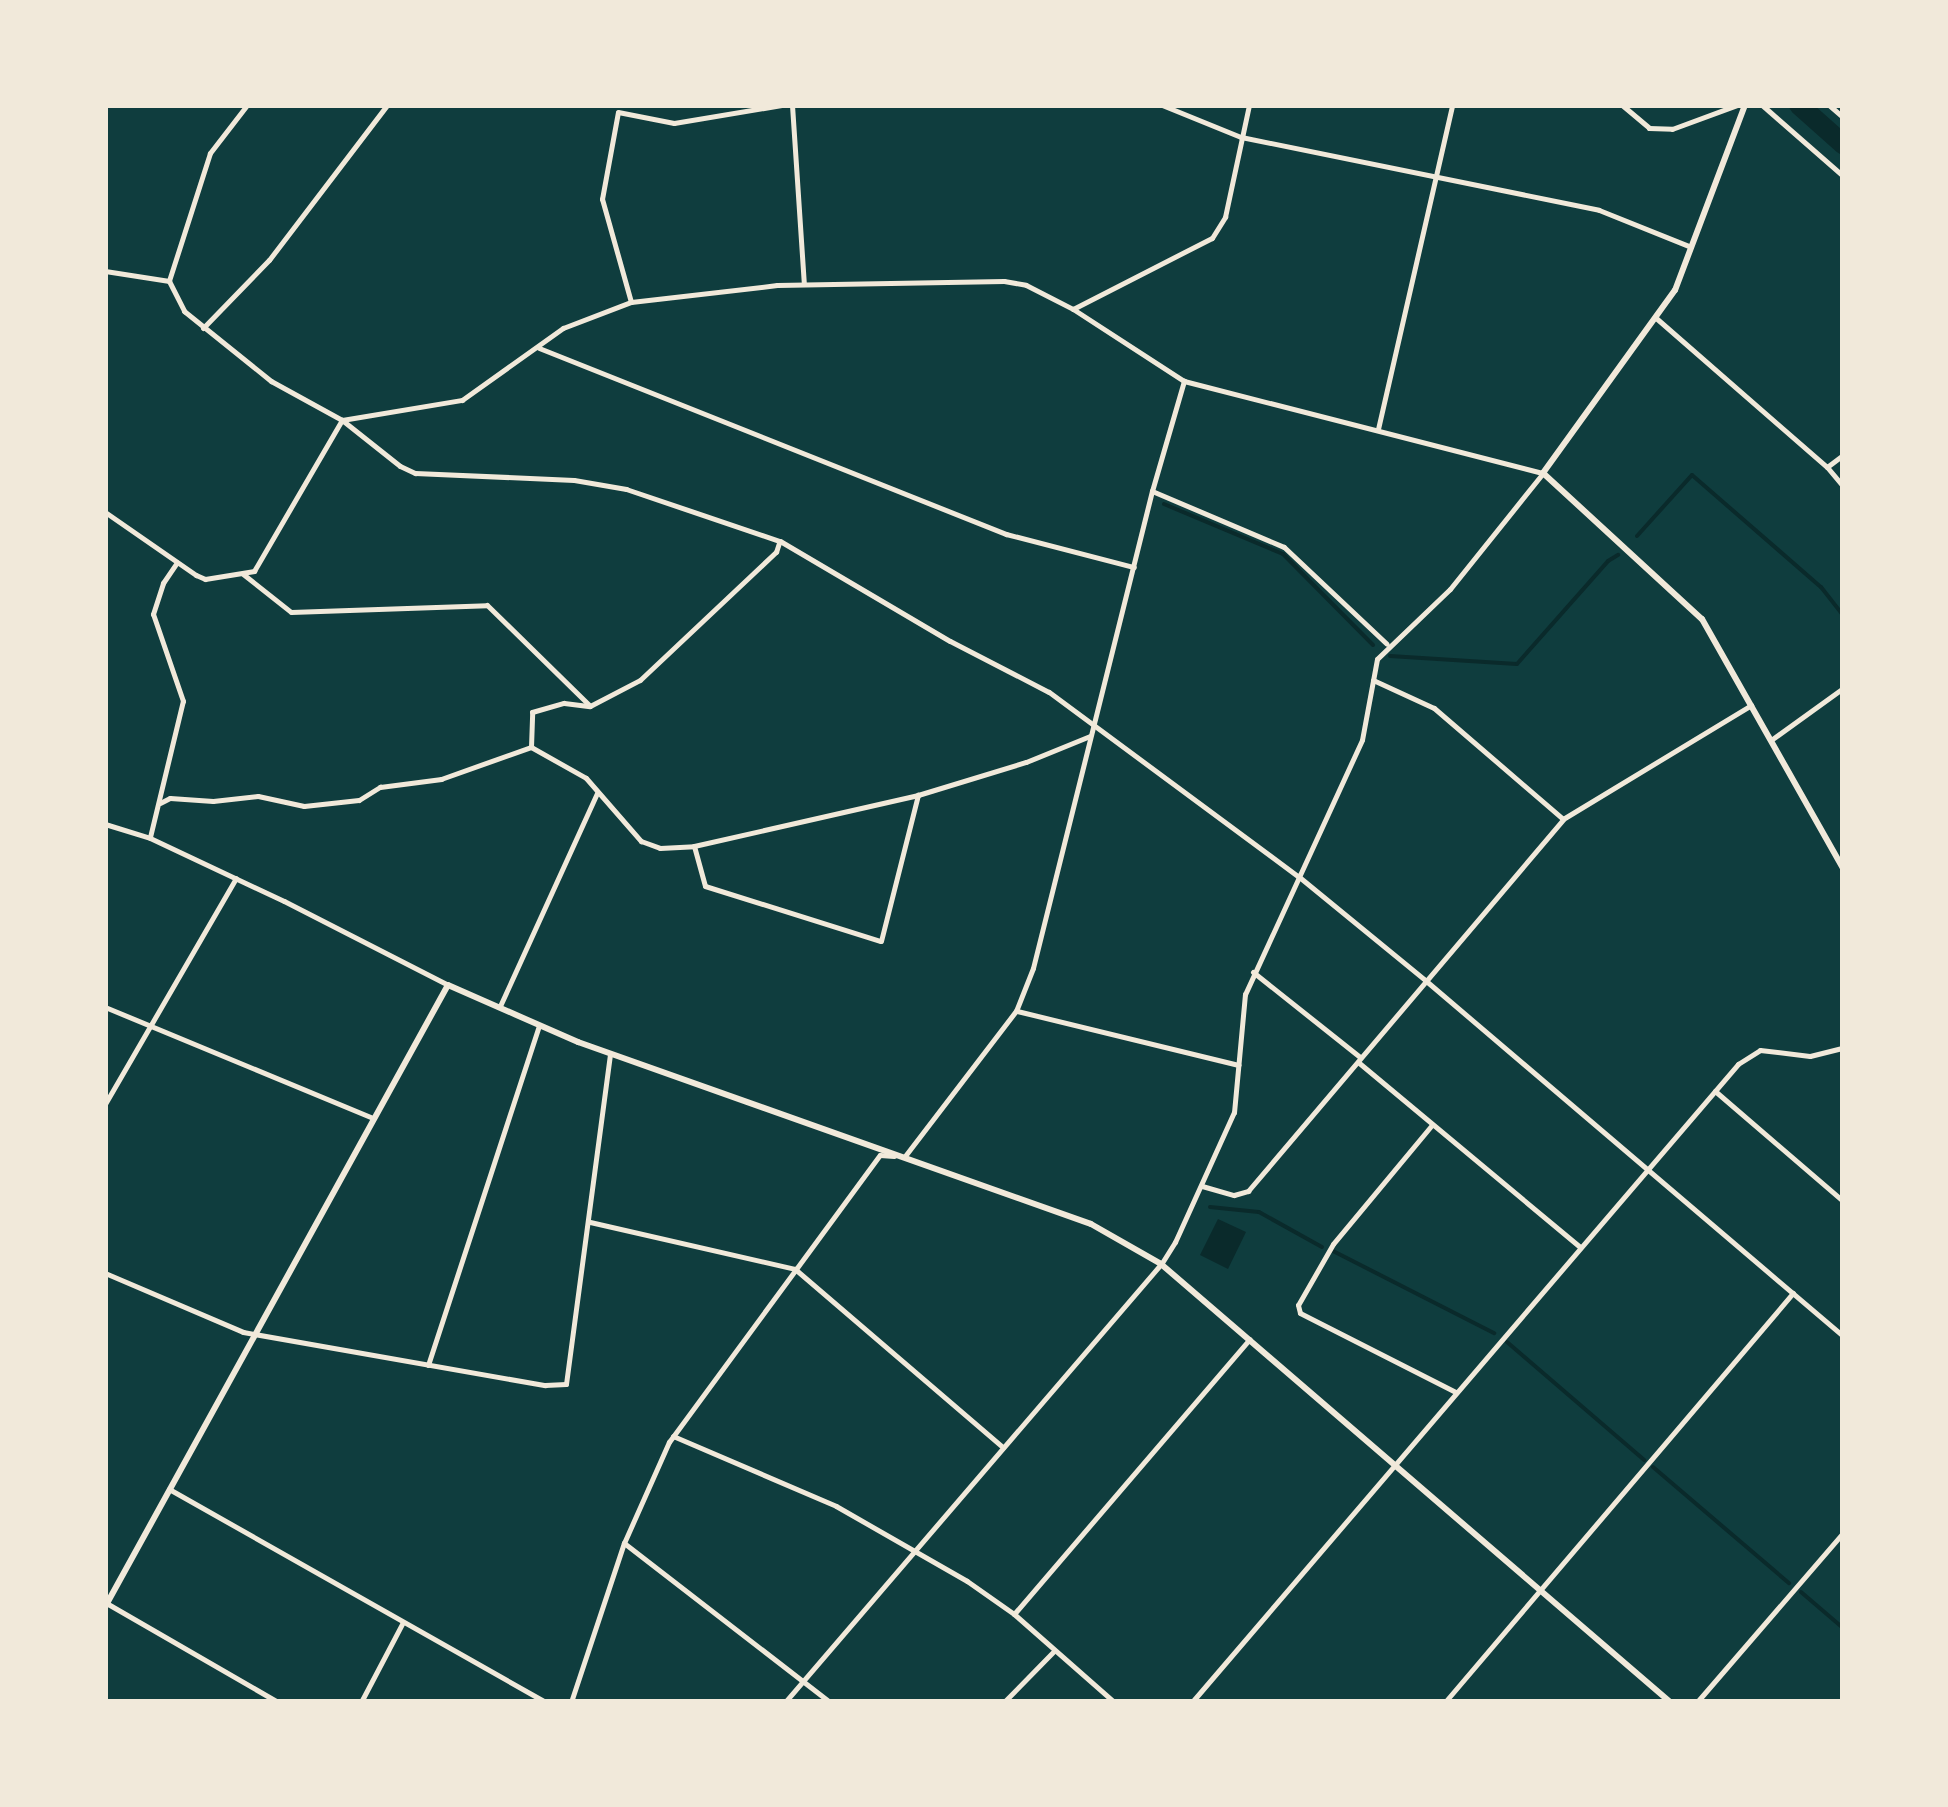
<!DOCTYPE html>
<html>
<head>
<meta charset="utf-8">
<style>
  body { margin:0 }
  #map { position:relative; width:1948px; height:1807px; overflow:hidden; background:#0f3d3e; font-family:"Archivo Narrow",sans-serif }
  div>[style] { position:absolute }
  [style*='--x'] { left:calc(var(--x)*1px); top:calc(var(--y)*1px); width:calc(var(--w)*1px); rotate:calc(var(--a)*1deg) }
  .water>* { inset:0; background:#0a2a2b }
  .stream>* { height:4px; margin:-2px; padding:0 2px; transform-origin:2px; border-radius:2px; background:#0a2a2b }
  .river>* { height:20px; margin:-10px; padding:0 10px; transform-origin:10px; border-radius:10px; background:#0a2a2b }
  .minor>* { height:5px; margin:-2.5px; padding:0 2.5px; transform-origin:2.5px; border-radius:2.5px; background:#f1e9da }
  .tertiary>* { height:6px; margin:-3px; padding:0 3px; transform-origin:3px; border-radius:3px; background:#f1e9da }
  span { translate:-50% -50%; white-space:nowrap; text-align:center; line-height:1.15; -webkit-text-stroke:10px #f1e9da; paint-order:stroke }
  .frame { position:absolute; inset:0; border:108px solid #f1e9da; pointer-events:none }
</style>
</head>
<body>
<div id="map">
  <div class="water">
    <i style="clip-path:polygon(1218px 1219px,1246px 1232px,1228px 1269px,1200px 1255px)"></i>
  </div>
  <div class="stream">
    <i style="--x:1164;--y:504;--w:129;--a:22.8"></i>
    <i style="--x:1283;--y:554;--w:128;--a:45.3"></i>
    <i style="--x:1637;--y:536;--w:82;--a:-48"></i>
    <i style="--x:1692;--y:475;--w:171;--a:41"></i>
    <i style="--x:1821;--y:587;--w:36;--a:52"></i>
    <i style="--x:1390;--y:656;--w:127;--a:3.6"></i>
    <i style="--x:1517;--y:664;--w:137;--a:-48.5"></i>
    <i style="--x:1608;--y:561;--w:12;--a:-31"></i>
    <i style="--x:1210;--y:1207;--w:49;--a:5.8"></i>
    <i style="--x:1259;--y:1212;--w:72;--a:29.1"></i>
    <i style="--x:1333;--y:1251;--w:181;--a:27"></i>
    <i style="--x:1507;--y:1342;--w:181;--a:40.7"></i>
    <i style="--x:1653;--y:1467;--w:179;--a:40.5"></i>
    <i style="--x:1801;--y:1592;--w:55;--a:40.6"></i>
  </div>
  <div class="river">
    <i style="--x:1799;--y:105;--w:59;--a:41.6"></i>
  </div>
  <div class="minor">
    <i style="--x:247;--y:105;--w:61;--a:127.6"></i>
    <i style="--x:210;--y:153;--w:134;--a:107.8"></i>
    <i style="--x:169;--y:281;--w:34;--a:63"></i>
    <i style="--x:184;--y:311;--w:112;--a:38.8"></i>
    <i style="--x:271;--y:381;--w:81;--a:28.8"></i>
    <i style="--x:342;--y:420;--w:74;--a:38.4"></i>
    <i style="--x:400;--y:466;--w:17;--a:25"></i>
    <i style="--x:415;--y:473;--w:159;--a:2.5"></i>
    <i style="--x:574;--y:480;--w:53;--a:9.8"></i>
    <i style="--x:626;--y:489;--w:163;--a:18.7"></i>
    <i style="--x:780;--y:541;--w:197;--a:30.5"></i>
    <i style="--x:950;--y:641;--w:111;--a:27.3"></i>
    <i style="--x:1049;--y:692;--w:310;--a:36.5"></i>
    <i style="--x:1298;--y:876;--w:164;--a:39.3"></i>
    <i style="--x:1425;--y:980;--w:549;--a:40.42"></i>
    <i style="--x:792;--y:105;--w:179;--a:86.2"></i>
    <i style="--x:1162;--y:105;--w:85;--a:22.1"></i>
    <i style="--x:1241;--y:137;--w:365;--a:11.5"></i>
    <i style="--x:1599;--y:210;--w:99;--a:21.9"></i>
    <i style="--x:1622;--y:105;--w:35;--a:40"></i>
    <i style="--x:1649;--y:128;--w:23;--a:2"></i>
    <i style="--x:1672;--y:129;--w:69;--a:-20.3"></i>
    <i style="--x:1762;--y:105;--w:108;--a:41.2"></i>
    <i style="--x:1829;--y:105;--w:18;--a:41"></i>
    <i style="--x:105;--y:271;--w:65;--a:8.9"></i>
    <i style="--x:631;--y:302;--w:107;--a:-105.7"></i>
    <i style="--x:602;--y:199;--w:88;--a:-79.6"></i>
    <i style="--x:618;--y:112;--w:57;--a:11.1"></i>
    <i style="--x:674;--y:123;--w:109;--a:-9.5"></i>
    <i style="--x:1073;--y:309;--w:156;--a:-27.1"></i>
    <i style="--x:1212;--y:238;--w:25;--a:-58"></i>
    <i style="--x:1225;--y:217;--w:115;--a:-77.9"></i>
    <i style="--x:1656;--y:318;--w:227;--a:41.1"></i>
    <i style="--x:1827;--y:467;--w:25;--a:50"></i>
    <i style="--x:203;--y:328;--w:95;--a:-45.9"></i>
    <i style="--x:269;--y:260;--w:195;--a:-52.7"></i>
    <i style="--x:539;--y:348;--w:503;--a:21.72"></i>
    <i style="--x:1006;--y:534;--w:132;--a:14.5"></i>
    <i style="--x:1378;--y:429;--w:332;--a:-77.1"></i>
    <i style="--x:1827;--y:467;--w:20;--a:-37"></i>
    <i style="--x:1152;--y:491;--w:143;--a:23"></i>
    <i style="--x:1284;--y:547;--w:141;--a:43.3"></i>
    <i style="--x:105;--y:512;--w:111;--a:34.7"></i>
    <i style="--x:196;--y:575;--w:10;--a:24"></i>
    <i style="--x:205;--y:579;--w:50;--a:-9.3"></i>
    <i style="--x:254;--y:571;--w:175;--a:-59.8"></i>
    <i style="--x:342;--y:420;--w:122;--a:-9.5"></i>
    <i style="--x:462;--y:400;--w:124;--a:-35.5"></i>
    <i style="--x:563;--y:328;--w:73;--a:-20.9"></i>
    <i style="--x:631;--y:302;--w:147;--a:-6.6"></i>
    <i style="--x:777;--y:285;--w:227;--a:-1"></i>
    <i style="--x:1004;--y:281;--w:22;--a:10"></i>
    <i style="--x:1026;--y:285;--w:53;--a:27.1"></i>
    <i style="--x:1073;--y:309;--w:132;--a:33"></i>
    <i style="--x:1184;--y:381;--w:371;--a:14.4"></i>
    <i style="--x:1543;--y:473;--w:149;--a:128.7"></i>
    <i style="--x:1450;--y:589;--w:101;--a:136.2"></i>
    <i style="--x:1377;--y:659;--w:82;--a:100.5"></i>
    <i style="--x:1362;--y:740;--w:280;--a:114.7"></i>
    <i style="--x:1245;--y:994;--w:119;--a:95.3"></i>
    <i style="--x:1234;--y:1112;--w:143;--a:114.4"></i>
    <i style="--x:1175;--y:1242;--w:26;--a:122"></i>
    <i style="--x:1161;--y:1264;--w:577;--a:130.64"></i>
    <i style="--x:243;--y:574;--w:61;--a:38.4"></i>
    <i style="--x:291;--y:612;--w:196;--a:-2"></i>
    <i style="--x:487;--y:605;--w:144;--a:44.4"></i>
    <i style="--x:1373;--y:680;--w:67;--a:24.7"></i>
    <i style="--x:1434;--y:708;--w:170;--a:40.7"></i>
    <i style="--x:1771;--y:740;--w:89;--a:-35.8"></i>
    <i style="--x:531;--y:747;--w:35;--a:-88"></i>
    <i style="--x:532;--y:712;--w:33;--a:-16"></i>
    <i style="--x:564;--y:703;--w:26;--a:7"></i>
    <i style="--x:590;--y:706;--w:56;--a:-27.5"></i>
    <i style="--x:640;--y:680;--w:187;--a:-43.3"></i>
    <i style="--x:776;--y:552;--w:9;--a:-72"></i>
    <i style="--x:160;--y:803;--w:11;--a:-27"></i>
    <i style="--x:170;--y:798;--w:43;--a:4"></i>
    <i style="--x:213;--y:801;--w:45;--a:-6.3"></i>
    <i style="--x:258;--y:796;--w:47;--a:12.3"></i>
    <i style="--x:304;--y:806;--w:55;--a:-6.2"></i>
    <i style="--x:359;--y:800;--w:25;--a:-32"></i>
    <i style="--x:380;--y:787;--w:62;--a:-7.5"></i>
    <i style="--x:441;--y:779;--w:96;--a:-19.6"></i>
    <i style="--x:531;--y:747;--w:63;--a:29.4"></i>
    <i style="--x:586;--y:778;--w:84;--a:48.9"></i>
    <i style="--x:641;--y:841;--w:20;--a:20"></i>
    <i style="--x:660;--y:848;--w:34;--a:-3"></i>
    <i style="--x:694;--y:846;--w:230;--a:-12.8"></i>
    <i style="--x:918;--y:795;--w:113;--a:-17"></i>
    <i style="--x:1026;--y:762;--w:69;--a:-22.1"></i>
    <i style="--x:105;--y:824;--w:47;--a:17.3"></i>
    <i style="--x:150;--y:838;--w:148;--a:25.2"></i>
    <i style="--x:284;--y:901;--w:184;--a:27.1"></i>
    <i style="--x:150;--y:837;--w:140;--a:-76.4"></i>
    <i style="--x:183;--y:701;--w:92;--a:-109"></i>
    <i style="--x:153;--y:614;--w:33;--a:-72"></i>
    <i style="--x:163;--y:583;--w:25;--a:-56"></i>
    <i style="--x:694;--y:846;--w:41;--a:74.6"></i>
    <i style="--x:705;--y:886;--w:184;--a:17.4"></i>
    <i style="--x:881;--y:941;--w:151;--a:-75.8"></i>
    <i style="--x:1253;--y:972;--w:137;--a:38.5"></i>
    <i style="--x:500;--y:1006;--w:234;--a:-65.5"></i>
    <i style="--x:105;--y:1007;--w:288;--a:22.5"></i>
    <i style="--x:1017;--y:1011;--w:228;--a:13.7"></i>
    <i style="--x:1358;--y:1062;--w:289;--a:39.8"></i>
    <i style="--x:1715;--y:1091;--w:169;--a:40.7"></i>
    <i style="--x:105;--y:1104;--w:261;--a:-59.9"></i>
    <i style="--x:1431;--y:1126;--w:153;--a:129.7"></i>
    <i style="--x:1333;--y:1244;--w:70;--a:119.8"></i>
    <i style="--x:1298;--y:1305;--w:8;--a:76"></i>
    <i style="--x:1300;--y:1313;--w:175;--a:26.9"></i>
    <i style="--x:905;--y:1156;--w:183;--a:-52.6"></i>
    <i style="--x:1016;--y:1011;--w:46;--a:-68.4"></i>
    <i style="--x:1033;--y:968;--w:492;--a:-76"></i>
    <i style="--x:1152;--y:491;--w:115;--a:-73.8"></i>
    <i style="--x:1202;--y:1186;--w:33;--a:16"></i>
    <i style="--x:1234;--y:1195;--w:15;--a:-16"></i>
    <i style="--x:1248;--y:1191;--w:487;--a:-49.7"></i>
    <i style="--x:1563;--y:819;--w:220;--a:-31.2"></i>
    <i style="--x:590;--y:1222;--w:210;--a:12.9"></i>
    <i style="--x:795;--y:1269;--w:274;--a:40.6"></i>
    <i style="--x:105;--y:1273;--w:150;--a:23.1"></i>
    <i style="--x:243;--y:1332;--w:307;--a:10"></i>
    <i style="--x:545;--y:1385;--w:21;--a:-3"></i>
    <i style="--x:566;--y:1384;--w:333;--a:-82.4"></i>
    <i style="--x:428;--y:1365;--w:357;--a:-71.9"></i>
    <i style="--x:673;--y:1436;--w:177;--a:23.2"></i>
    <i style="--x:836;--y:1506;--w:151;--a:29.8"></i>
    <i style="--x:967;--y:1581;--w:57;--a:35.1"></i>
    <i style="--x:1014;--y:1614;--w:133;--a:41.3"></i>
    <i style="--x:169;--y:1489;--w:433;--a:29.5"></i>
    <i style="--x:624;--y:1543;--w:260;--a:37.7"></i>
    <i style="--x:108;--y:1604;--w:196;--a:30"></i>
    <i style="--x:1014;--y:1614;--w:362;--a:-49.4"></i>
    <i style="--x:361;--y:1702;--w:90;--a:-62.3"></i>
    <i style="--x:571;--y:1702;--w:168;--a:-71.6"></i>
    <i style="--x:624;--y:1543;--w:111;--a:-66"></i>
    <i style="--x:669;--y:1442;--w:356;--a:-53.7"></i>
    <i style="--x:880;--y:1155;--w:14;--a:4"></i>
    <i style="--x:1004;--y:1702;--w:71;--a:-45.6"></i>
    <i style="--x:1192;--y:1702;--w:840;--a:-49.44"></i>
    <i style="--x:1738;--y:1064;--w:26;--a:-32"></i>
    <i style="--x:1760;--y:1050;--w:50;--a:6.8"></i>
    <i style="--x:1810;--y:1056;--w:34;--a:-14"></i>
    <i style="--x:1445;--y:1702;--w:537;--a:-49.61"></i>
    <i style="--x:1697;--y:1702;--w:223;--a:-49.2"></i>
  </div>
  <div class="tertiary">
    <i style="--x:1745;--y:105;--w:198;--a:110.7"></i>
    <i style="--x:1675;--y:290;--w:226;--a:125.8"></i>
    <i style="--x:1543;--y:473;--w:216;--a:42.6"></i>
    <i style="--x:1702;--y:619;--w:286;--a:60.5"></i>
    <i style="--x:105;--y:1607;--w:710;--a:-61.13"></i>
    <i style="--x:448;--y:985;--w:142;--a:23.7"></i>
    <i style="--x:578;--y:1042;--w:544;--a:19.53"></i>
    <i style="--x:1091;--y:1224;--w:81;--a:29.7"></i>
    <i style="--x:1161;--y:1264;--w:672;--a:40.71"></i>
  </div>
  <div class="frame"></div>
</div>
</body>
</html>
